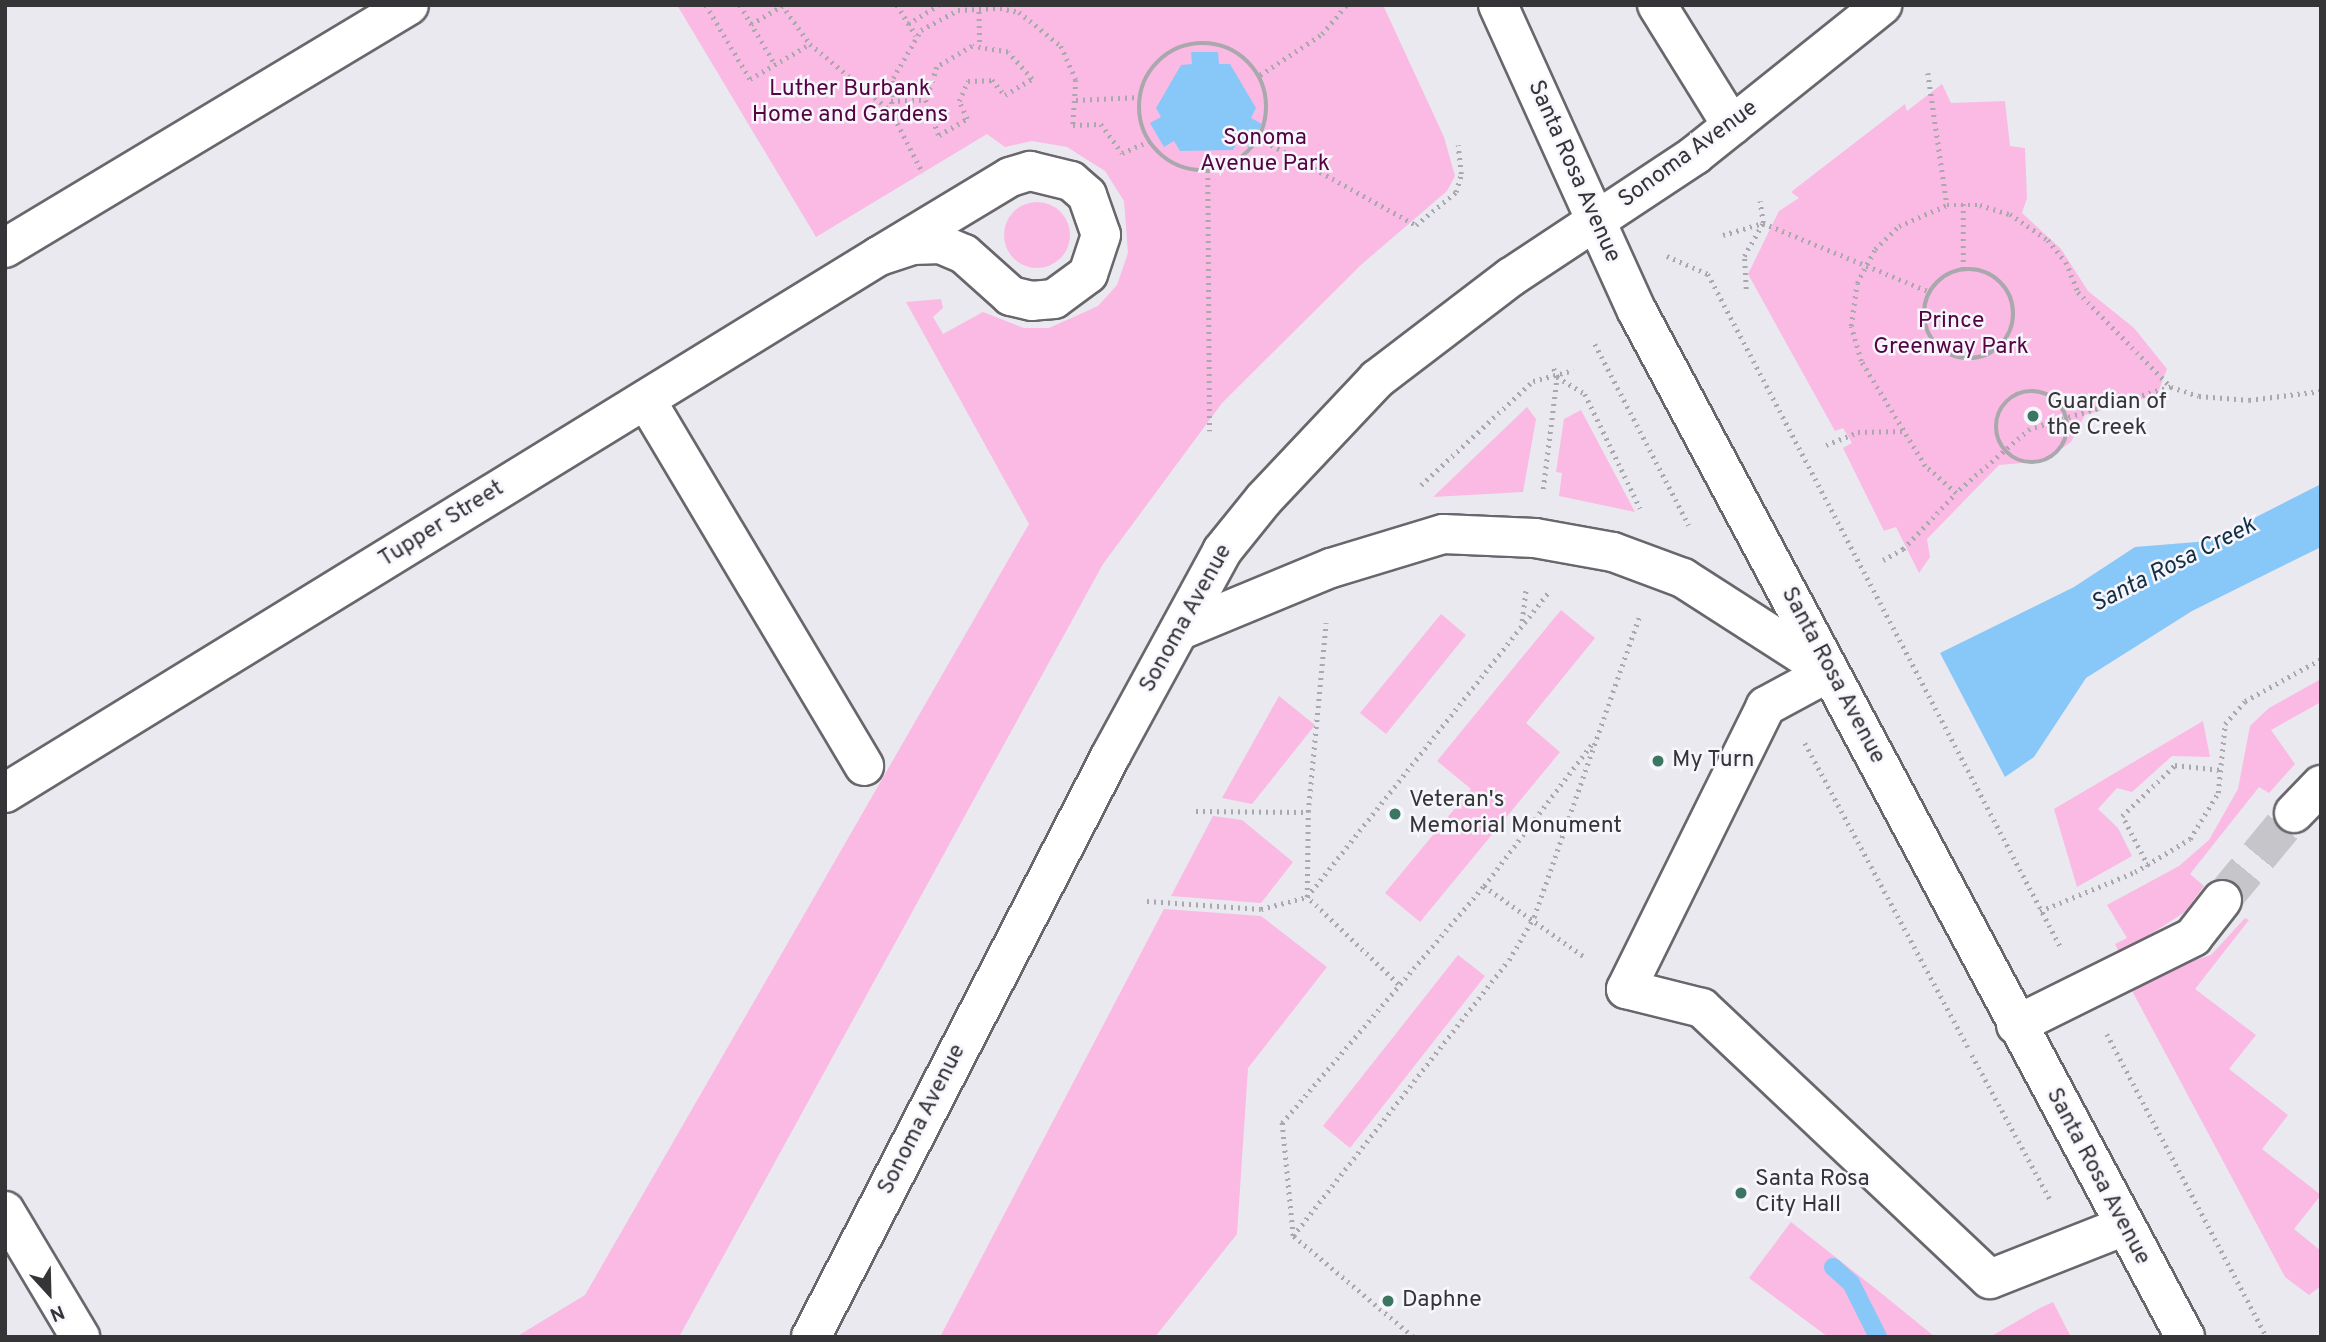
<!DOCTYPE html>
<html>
<head>
<meta charset="utf-8">
<style>
  body { margin:0 }
  #map { position:relative; width:2326px; height:1342px; overflow:hidden; background:#eae9ef; font-family:Overpass,sans-serif }
  div>[style] { position:absolute }
  [style*='--x'] { left:calc(var(--x)*1px); top:calc(var(--y)*1px); width:calc(var(--w)*1px); rotate:calc(var(--a)*1deg) }
  .green>* { inset:0; background:#fabae3 }
  .round { border-radius:50% }
  .water>* { inset:0; background:#88c8f8 }
  .stream>* { height:18px; margin:-9px; padding:0 9px; transform-origin:9px; border-radius:9px; background:#88c8f8 }
  .minor-tunnel>* { height:38px; margin-top:-19px; transform-origin:0; background:repeating-linear-gradient(90deg,#c6c5ca 0 38px,transparent 0 57px) }
  .path>* { height:4.5px; margin-top:-2.25px; transform-origin:0; background:repeating-linear-gradient(90deg,#a9a8ad 0 2px,transparent 0 7px) }
  .path>.ring { margin:-2.25px; padding:0; box-sizing:content-box; background:none; border:4.5px solid #a9a8ad; border-radius:50% }
  .roads { filter:drop-shadow(2px 0 #68676c) drop-shadow(-2px 0 #68676c) drop-shadow(0 2px #68676c) drop-shadow(0 -2px #68676c) }
  .minor>* { height:38px; margin:-19px; padding:0 19px; transform-origin:19px; border-radius:19px; background:#fff }
  .major>* { height:38px; margin:-19px; padding:0 19px; transform-origin:19px; border-radius:19px; background:#fff }
  .dots>* { width:19px; height:19px; translate:-50% -50%; box-sizing:border-box; border:4px solid #f7f6fd; border-radius:50% }
  span { translate:-50% -50%; white-space:nowrap; text-align:center; line-height:1.15; -webkit-text-stroke:5px #f7f6fd; paint-order:stroke }
  .park-label { font-size:23px; color:#530441 }
  .street-label { font-size:23px; color:#353537 }
  .poi-label { font-size:23px; color:#353537 }
  .left { translate:0 -50%; text-align:left }
  .water-label { font-size:24px; color:#122f43; font-style:italic }
  .frame { position:absolute; inset:0; border:7px solid #353537; pointer-events:none }
  .north { position:absolute; left:14px; top:1258px; width:70px; height:70px; -webkit-text-stroke:5px #f7f6fd; paint-order:stroke; rotate:158deg; font-size:19px; font-weight:700; line-height:28px; text-align:center; color:#353537 }
  .north::after { content:''; display:block; margin:auto; width:24px; height:32px; background:#353537; clip-path:polygon(50% 0,100% 100%,50% 72%,0 100%) }
</style>
</head>
<body>
<div id="map">
  <div class="green">
    <i style="clip-path:polygon(677px 5px,1383px 5px,1444px 137px,1455px 176px,1447px 191px,1362px 264px,1222px 403px,1103px 564px,679px 1337px,516px 1337px,585px 1295px,1029px 524px,906px 302px,941px 299px,943px 308px,933px 317px,943px 334px,983px 312px,1024px 328px,1049px 328px,1098px 306px,1117px 285px,1128px 253px,1124px 201px,1105px 171px,1067px 147px,1032px 141px,1005px 147px,987px 134px,816px 237px)"></i>
    <i style="clip-path:polygon(1942px 84px,1951px 103px,2005px 101px,2010px 146px,2025px 148px,2027px 198px,2022px 213px,2061px 249px,2088px 291px,2134px 328px,2167px 369px,2157px 395px,2085px 415px,2071px 442px,2044px 461px,1999px 465px,1927px 539px,1930px 557px,1919px 573px,1896px 527px,1884px 531px,1843px 448px,1852px 443px,1843px 428px,1835px 431px,1748px 274px,1779px 211px,1799px 198px,1791px 192px,1905px 104px,1907px 111px)"></i>
    <i class="round" style="left:1004px;top:202px;width:66px;height:66px"></i>
    <i style="clip-path:polygon(1527px 407px,1536px 419px,1523px 492px,1433px 497px)"></i>
    <i style="clip-path:polygon(1581px 410px,1635px 512px,1559px 496px,1562px 473px,1556px 472px,1564px 419px)"></i>
    <i style="clip-path:polygon(1561px 610px,1595px 638px,1526px 723px,1560px 752px,1420px 922px,1385px 893px,1471px 789px,1437px 761px)"></i>
    <i style="clip-path:polygon(1441px 614px,1466px 635px,1386px 734px,1360px 713px)"></i>
    <i style="clip-path:polygon(2321px 679px,2321px 702px,2271px 730px,2295px 764px,2269px 793px,2259px 787px,2190px 874px,2204px 886px,2185px 912px,2120px 954px,2115px 944px,2127px 938px,2107px 905px,2179px 866px,2209px 840px,2238px 789px,2250px 726px,2269px 708px)"></i>
    <i style="clip-path:polygon(1279px 696px,1315px 725px,1252px 804px,1222px 798px)"></i>
    <i style="clip-path:polygon(2203px 721px,2210px 757px,2172px 756px,2132px 792px,2117px 788px,2098px 809px,2118px 828px,2132px 856px,2077px 887px,2054px 809px)"></i>
    <i style="clip-path:polygon(1213px 816px,1242px 820px,1293px 862px,1261px 903px,1171px 896px)"></i>
    <i style="clip-path:polygon(1164px 909px,1261px 916px,1327px 967px,1248px 1068px,1237px 1234px,1155px 1337px,940px 1337px)"></i>
    <i style="clip-path:polygon(2245px 918px,2249px 920px,2195px 989px,2256px 1035px,2229px 1069px,2288px 1115px,2262px 1149px,2321px 1195px,2294px 1229px,2321px 1251px,2321px 1286px,2309px 1295px,2285px 1277px,2130px 987px,2158px 972px,2211px 955px)"></i>
    <i style="clip-path:polygon(1458px 955px,1485px 976px,1350px 1148px,1323px 1126px)"></i>
    <i style="clip-path:polygon(1791px 1222px,1881px 1293px,1935px 1337px,1828px 1337px,1749px 1278px)"></i>
    <i style="clip-path:polygon(2053px 1302px,2071px 1337px,1990px 1337px,2040px 1308px)"></i>
  </div>
  <div class="water">
    <i style="clip-path:polygon(1191px 52px,1218px 52px,1219px 64px,1230px 64px,1256px 108px,1251px 118px,1262px 124px,1249px 147px,1238px 141px,1233px 150px,1180px 151px,1174px 141px,1164px 147px,1150px 123px,1161px 117px,1156px 108px,1181px 65px,1192px 64px)"></i>
    <i style="clip-path:polygon(2321px 484px,2321px 547px,2192px 611px,2086px 678px,2034px 757px,2005px 777px,1940px 653px,2074px 587px,2135px 547px,2209px 541px)"></i>
  </div>
  <div class="stream">
    <i style="--x:1833;--y:1267;--w:24;--a:42"></i>
    <i style="--x:1851;--y:1283;--w:60;--a:63.4"></i>
  </div>
  <div class="minor-tunnel">
    <i style="--x:2222;--y:900;--w:113;--a:-50.4"></i>
  </div>
  <div class="path">
    <i style="--x:706;--y:5;--w:86;--a:59.3"></i>
    <i style="--x:750;--y:79;--w:69;--a:-30.3"></i>
    <i style="--x:740;--y:5;--w:69;--a:59.3"></i>
    <i style="--x:782;--y:5;--w:48;--a:54.3"></i>
    <i style="--x:810;--y:44;--w:105;--a:39.6"></i>
    <i style="--x:891;--y:111;--w:70;--a:62.7"></i>
    <i style="--x:897;--y:5;--w:36;--a:58"></i>
    <i style="--x:979;--y:5;--w:41;--a:88.6"></i>
    <i style="--x:751;--y:24;--w:36;--a:-30"></i>
    <i style="--x:908;--y:24;--w:36;--a:-32"></i>
    <i class="ring" style="left:1139px;top:43px;width:123.5px;height:123.5px"></i>
    <i style="--x:1928;--y:73;--w:133;--a:81.8"></i>
    <i style="--x:1260;--y:75;--w:74;--a:-33.5"></i>
    <i style="--x:1322;--y:34;--w:38;--a:-50"></i>
    <i style="--x:1076;--y:100;--w:64;--a:-2.7"></i>
    <i style="--x:891;--y:101;--w:35;--a:-2"></i>
    <i style="--x:926;--y:100;--w:37;--a:70"></i>
    <i style="--x:939;--y:135;--w:32;--a:-30"></i>
    <i style="--x:967;--y:119;--w:20;--a:-114"></i>
    <i style="--x:959;--y:101;--w:22;--a:-66"></i>
    <i style="--x:968;--y:81;--w:24;--a:-2"></i>
    <i style="--x:992;--y:80;--w:20;--a:49"></i>
    <i style="--x:1005;--y:95;--w:31;--a:-31"></i>
    <i style="--x:1032;--y:79;--w:36;--a:-132"></i>
    <i style="--x:1008;--y:52;--w:36;--a:-171"></i>
    <i style="--x:972;--y:46;--w:41;--a:149"></i>
    <i style="--x:937;--y:67;--w:35;--a:108"></i>
    <i style="--x:891;--y:111;--w:33;--a:-87"></i>
    <i style="--x:893;--y:78;--w:56;--a:-59.7"></i>
    <i style="--x:921;--y:30;--w:42;--a:-28.4"></i>
    <i style="--x:958;--y:10;--w:42;--a:-2.7"></i>
    <i style="--x:1000;--y:8;--w:19;--a:12"></i>
    <i style="--x:1019;--y:12;--w:54;--a:39"></i>
    <i style="--x:1061;--y:46;--w:37;--a:66"></i>
    <i style="--x:1076;--y:80;--w:45;--a:93.8"></i>
    <i style="--x:1073;--y:125;--w:28;--a:-2"></i>
    <i style="--x:1101;--y:124;--w:36;--a:54"></i>
    <i style="--x:1122;--y:153;--w:30;--a:-24"></i>
    <i style="--x:1259;--y:138;--w:179;--a:29"></i>
    <i style="--x:1416;--y:225;--w:52;--a:-39.5"></i>
    <i style="--x:1456;--y:192;--w:19;--a:-74"></i>
    <i style="--x:1461;--y:174;--w:29;--a:-96"></i>
    <i style="--x:1208;--y:171;--w:260;--a:89.6"></i>
    <i style="--x:1723;--y:235;--w:42;--a:-16.7"></i>
    <i style="--x:1763;--y:223;--w:181;--a:22.4"></i>
    <i style="--x:1667;--y:256;--w:45;--a:23.7"></i>
    <i style="--x:1708;--y:274;--w:759;--a:62.35"></i>
    <i style="--x:1963;--y:269;--w:65;--a:-90"></i>
    <i class="ring" style="left:1924px;top:269px;width:85.5px;height:85.5px"></i>
    <i style="--x:1746;--y:289;--w:33;--a:-93"></i>
    <i style="--x:1744;--y:256;--w:38;--a:-60"></i>
    <i style="--x:1763;--y:223;--w:22;--a:-98"></i>
    <i style="--x:1595;--y:344;--w:204;--a:62.6"></i>
    <i style="--x:1557;--y:377;--w:33;--a:31"></i>
    <i style="--x:1585;--y:394;--w:127;--a:64.2"></i>
    <i style="--x:2171;--y:387;--w:147;--a:163.4"></i>
    <i style="--x:2030;--y:429;--w:98;--a:139.1"></i>
    <i style="--x:1956;--y:493;--w:41;--a:-138.9"></i>
    <i style="--x:1925;--y:466;--w:123;--a:-121.4"></i>
    <i style="--x:1861;--y:361;--w:36;--a:-106"></i>
    <i style="--x:1851;--y:326;--w:43;--a:-82.1"></i>
    <i style="--x:1857;--y:283;--w:38;--a:-62"></i>
    <i style="--x:1875;--y:249;--w:33;--a:-44"></i>
    <i style="--x:1899;--y:226;--w:52;--a:-23.6"></i>
    <i style="--x:1947;--y:205;--w:33;--a:0"></i>
    <i style="--x:1980;--y:205;--w:31;--a:17"></i>
    <i style="--x:2010;--y:214;--w:46;--a:34.4"></i>
    <i style="--x:2048;--y:240;--w:28;--a:51"></i>
    <i style="--x:2066;--y:262;--w:32;--a:68"></i>
    <i style="--x:2078;--y:292;--w:133;--a:45.6"></i>
    <i style="--x:2171;--y:387;--w:29;--a:18"></i>
    <i style="--x:2199;--y:396;--w:50;--a:4.6"></i>
    <i style="--x:2249;--y:400;--w:73;--a:-7.1"></i>
    <i class="ring" style="left:1996px;top:391px;width:67.5px;height:67.5px"></i>
    <i style="--x:1826;--y:445;--w:35;--a:-22"></i>
    <i style="--x:1858;--y:432;--w:45;--a:-1.3"></i>
    <i style="--x:1421;--y:485;--w:153;--a:-42.9"></i>
    <i style="--x:1533;--y:381;--w:42;--a:-15"></i>
    <i style="--x:1543;--y:489;--w:113;--a:-82.9"></i>
    <i style="--x:1557;--y:377;--w:13;--a:-113"></i>
    <i style="--x:1883;--y:560;--w:23;--a:-29"></i>
    <i style="--x:1903;--y:549;--w:77;--a:-46.6"></i>
    <i style="--x:1522;--y:621;--w:33;--a:-83"></i>
    <i style="--x:1805;--y:743;--w:345;--a:61.8"></i>
    <i style="--x:1196;--y:811;--w:112;--a:0.5"></i>
    <i style="--x:2148;--y:866;--w:56;--a:-117.5"></i>
    <i style="--x:2122;--y:816;--w:74;--a:-43.9"></i>
    <i style="--x:2175;--y:765;--w:46;--a:6.2"></i>
    <i style="--x:1484;--y:886;--w:125;--a:35.2"></i>
    <i style="--x:1147;--y:901;--w:114;--a:4"></i>
    <i style="--x:1261;--y:909;--w:48;--a:-14.6"></i>
    <i style="--x:1307;--y:897;--w:85;--a:-89.3"></i>
    <i style="--x:1308;--y:812;--w:190;--a:-84.6"></i>
    <i style="--x:2040;--y:911;--w:103;--a:-22.3"></i>
    <i style="--x:2135;--y:872;--w:64;--a:-31"></i>
    <i style="--x:2190;--y:839;--w:54;--a:-58.7"></i>
    <i style="--x:2218;--y:793;--w:69;--a:-84.2"></i>
    <i style="--x:2225;--y:724;--w:30;--a:-49"></i>
    <i style="--x:2245;--y:701;--w:87;--a:-28.9"></i>
    <i style="--x:1398;--y:984;--w:126;--a:-136.3"></i>
    <i style="--x:1307;--y:897;--w:389;--a:-51.6"></i>
    <i style="--x:2107;--y:1034;--w:343;--a:62.2"></i>
    <i style="--x:1972;--y:1055;--w:166;--a:61.6"></i>
    <i style="--x:1293;--y:1236;--w:114;--a:-95.6"></i>
    <i style="--x:1282;--y:1123;--w:311;--a:-49.6"></i>
    <i style="--x:1484;--y:886;--w:182;--a:-52.8"></i>
    <i style="--x:1413;--y:1337;--w:157;--a:-139.9"></i>
    <i style="--x:1293;--y:1236;--w:350;--a:-52"></i>
    <i style="--x:1509;--y:960;--w:50;--a:-59.8"></i>
    <i style="--x:1534;--y:917;--w:321;--a:-70.7"></i>
  </div>
  <div class="roads">
    <div class="minor">
      <i style="--x:1657;--y:5;--w:142;--a:58.2"></i>
      <i style="--x:5;--y:248;--w:471;--a:-31"></i>
      <i style="--x:646;--y:400;--w:426;--a:59.2"></i>
      <i style="--x:1829;--y:672;--w:72;--a:151.6"></i>
      <i style="--x:1766;--y:706;--w:316;--a:116.3"></i>
      <i style="--x:1626;--y:989;--w:78;--a:14"></i>
      <i style="--x:1702;--y:1008;--w:395;--a:43.3"></i>
      <i style="--x:1990;--y:1279;--w:142;--a:-21.5"></i>
      <i style="--x:5;--y:793;--w:1026;--a:-31.57"></i>
      <i style="--x:879;--y:256;--w:153;--a:-31.1"></i>
      <i style="--x:1010;--y:177;--w:21;--a:-17"></i>
      <i style="--x:1030;--y:171;--w:42;--a:13.7"></i>
      <i style="--x:1071;--y:181;--w:21;--a:41"></i>
      <i style="--x:1087;--y:195;--w:42;--a:70.7"></i>
      <i style="--x:1101;--y:235;--w:41;--a:108.4"></i>
      <i style="--x:1088;--y:274;--w:42;--a:143.7"></i>
      <i style="--x:1054;--y:299;--w:22;--a:175"></i>
      <i style="--x:1032;--y:301;--w:22;--a:-167"></i>
      <i style="--x:1011;--y:296;--w:63;--a:-138.2"></i>
      <i style="--x:964;--y:254;--w:25;--a:-157"></i>
      <i style="--x:941;--y:244;--w:28;--a:178"></i>
      <i style="--x:913;--y:245;--w:36;--a:162"></i>
      <i style="--x:2294;--y:813;--w:39;--a:-46"></i>
      <i style="--x:2016;--y:1025;--w:198;--a:-26.4"></i>
      <i style="--x:2193;--y:937;--w:47;--a:-51.9"></i>
      <i style="--x:5;--y:1211;--w:147;--a:59.2"></i>
      <i style="--x:811;--y:1337;--w:655;--a:-62.73"></i>
      <i style="--x:1111;--y:755;--w:232;--a:-61.4"></i>
      <i style="--x:1222;--y:551;--w:67;--a:-51.1"></i>
      <i style="--x:1264;--y:499;--w:165;--a:-46.7"></i>
      <i style="--x:1377;--y:379;--w:168;--a:-37.3"></i>
      <i style="--x:1511;--y:277;--w:221;--a:-33.5"></i>
      <i style="--x:1695;--y:155;--w:240;--a:-38.7"></i>
    </div>
    <div class="major">
      <i style="--x:1498;--y:5;--w:336;--a:65.6"></i>
      <i style="--x:1637;--y:311;--w:1163;--a:61.89"></i>
      <i style="--x:1181;--y:630;--w:162;--a:-22.5"></i>
      <i style="--x:1331;--y:568;--w:117;--a:-16.9"></i>
      <i style="--x:1443;--y:534;--w:92;--a:2.5"></i>
      <i style="--x:1535;--y:538;--w:79;--a:10.2"></i>
      <i style="--x:1613;--y:552;--w:75;--a:20.4"></i>
      <i style="--x:1683;--y:578;--w:172;--a:32.7"></i>
    </div>
  </div>
  <div class="dots">
    <i style="left:2033px;top:416px;background:#3a7661"></i>
    <i style="left:1658px;top:761px;background:#3a7661"></i>
    <i style="left:1395px;top:814px;background:#3a7661"></i>
    <i style="left:1741px;top:1193px;background:#3a7661"></i>
    <i style="left:1388px;top:1301px;background:#3a7661"></i>
  </div>
  <div class="park-label">
    <span style="left:850px;top:103px">Luther Burbank<br>Home and Gardens</span>
    <span style="left:1265px;top:152px">Sonoma<br>Avenue Park</span>
    <span style="left:1951px;top:335px">Prince<br>Greenway Park</span>
  </div>
  <div class="street-label">
    <span style="left:1689px;top:155px;rotate:-36deg">Sonoma Avenue</span>
    <span style="left:1573px;top:172px;rotate:66deg">Santa Rosa Avenue</span>
    <span style="left:442px;top:525px;rotate:-32deg">Tupper Street</span>
    <span style="left:1187px;top:619px;rotate:-61deg">Sonoma Avenue</span>
    <span style="left:1832px;top:676px;rotate:62deg">Santa Rosa Avenue</span>
    <span style="left:923px;top:1120px;rotate:-63deg">Sonoma Avenue</span>
    <span style="left:2097px;top:1177px;rotate:62deg">Santa Rosa Avenue</span>
  </div>
  <div class="poi-label">
    <span class="left" style="left:2047px;top:416px">Guardian of<br>the Creek</span>
    <span class="left" style="left:1672px;top:761px">My Turn</span>
    <span class="left" style="left:1409px;top:814px">Veteran's<br>Memorial Monument</span>
    <span class="left" style="left:1755px;top:1193px">Santa Rosa<br>City Hall</span>
    <span class="left" style="left:1402px;top:1301px">Daphne</span>
  </div>
  <div class="water-label">
    <span style="left:2174px;top:566px;rotate:-27deg">Santa Rosa Creek</span>
  </div>
  <div class="frame"></div>
  <div class="north">N</div>
</div>
</body>
</html>
